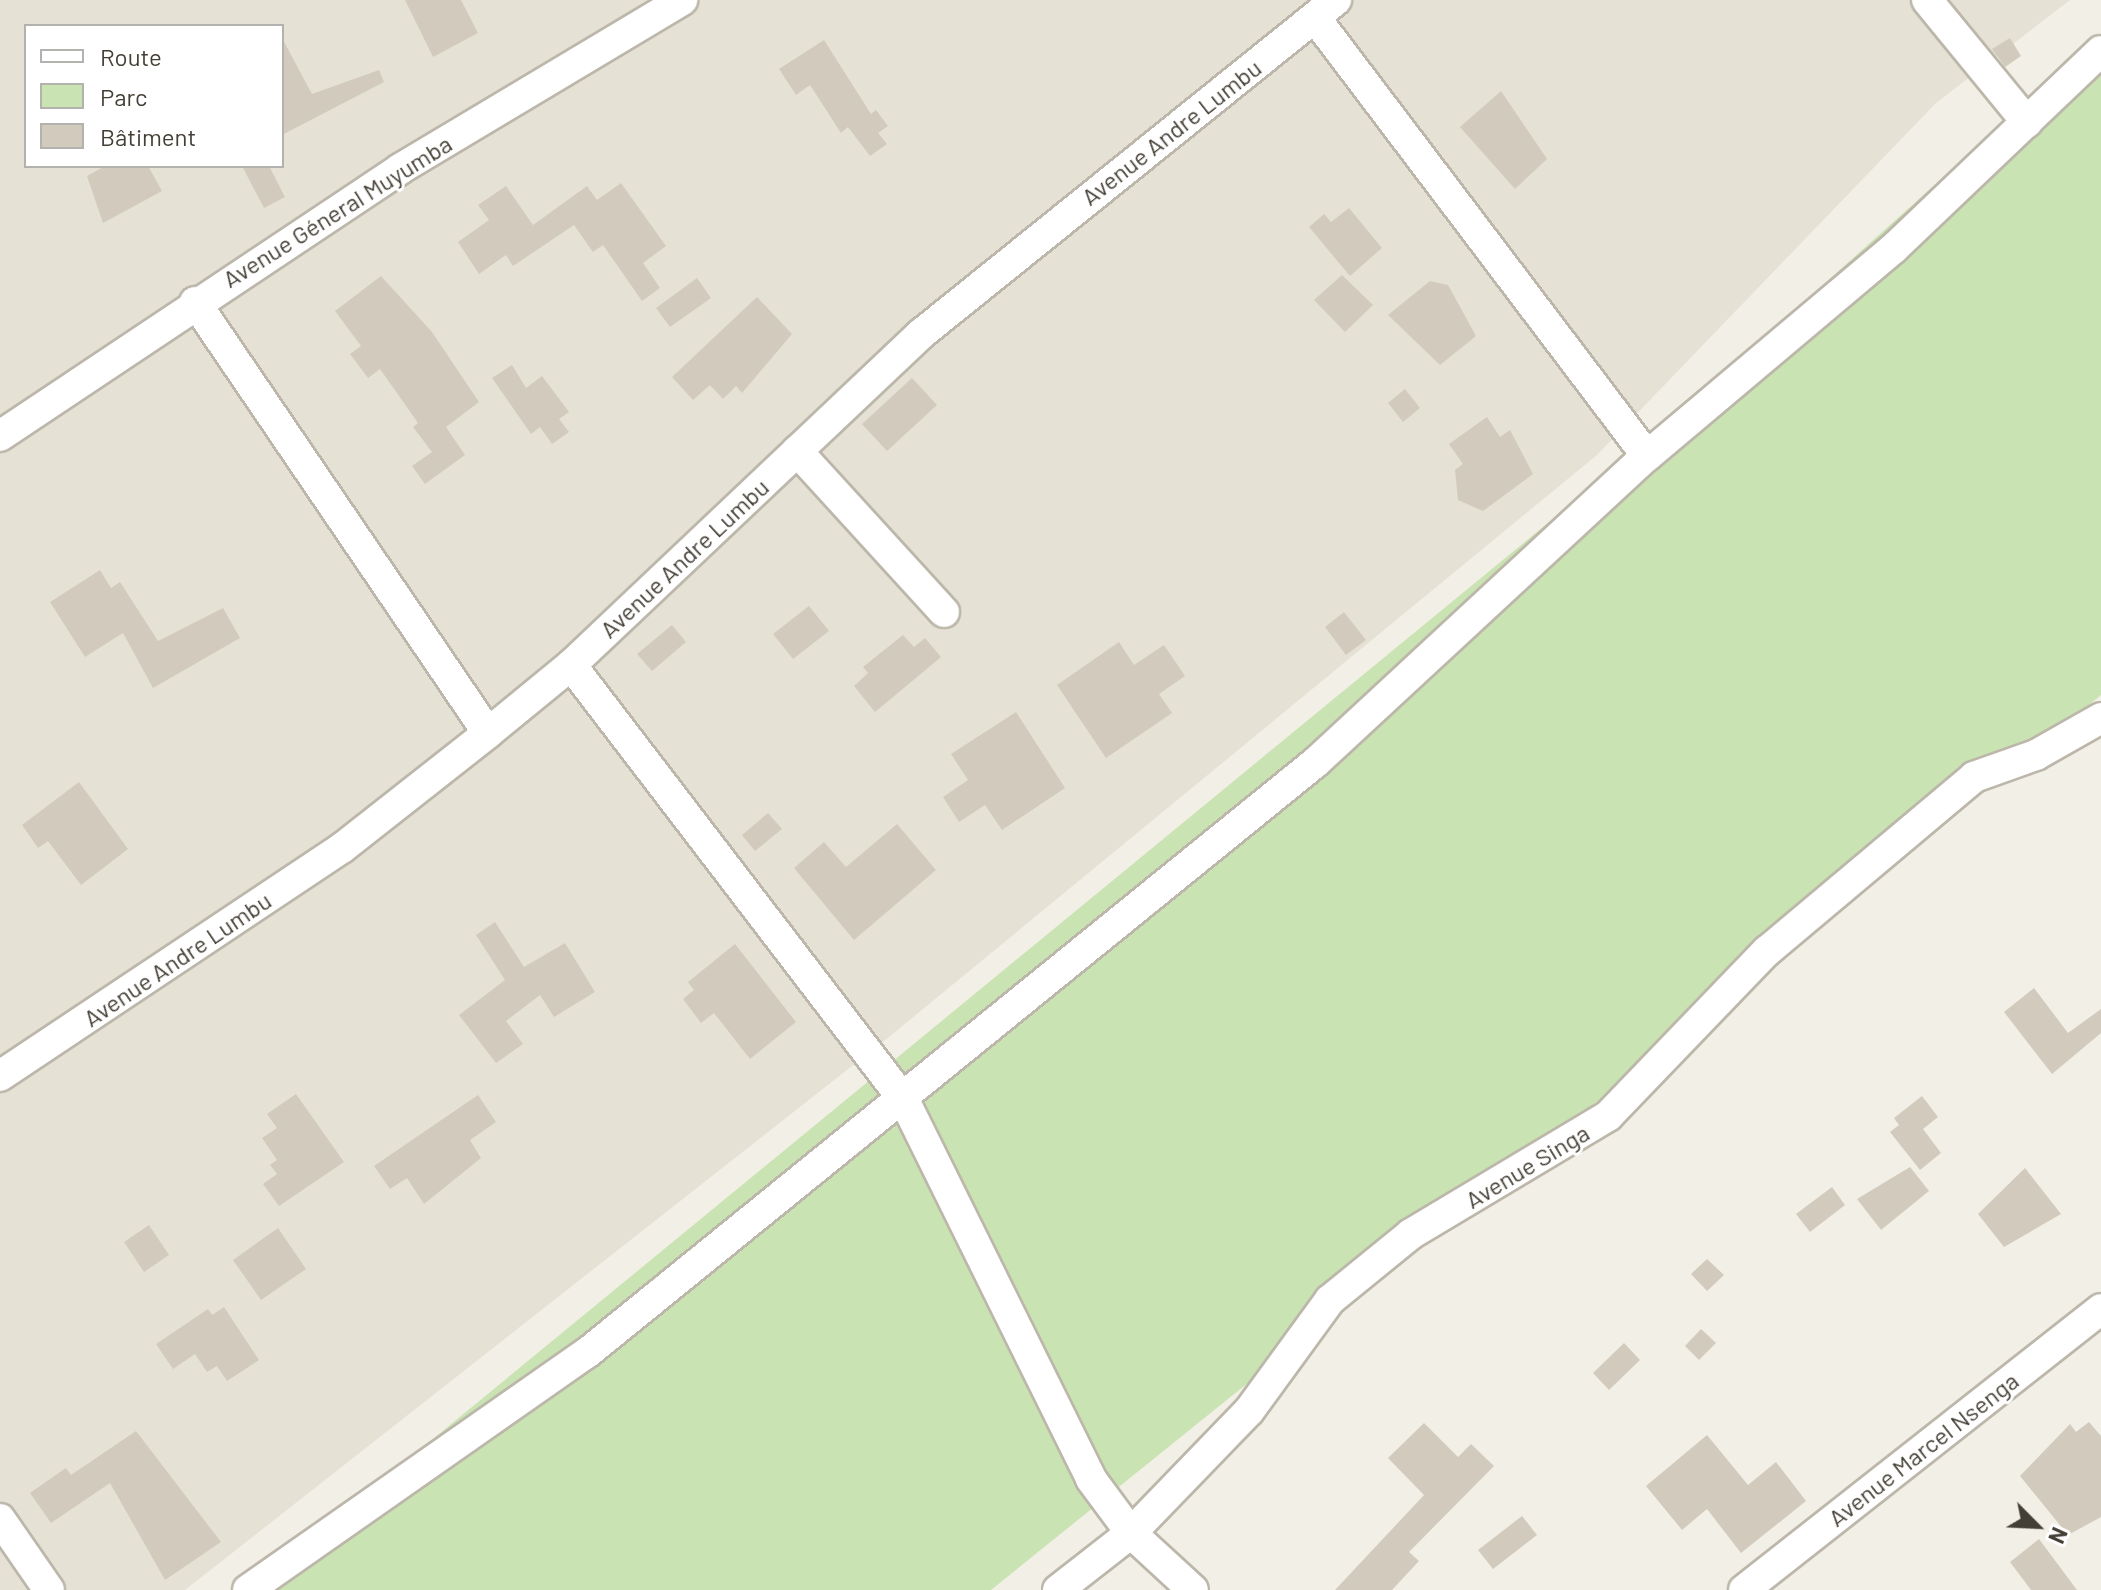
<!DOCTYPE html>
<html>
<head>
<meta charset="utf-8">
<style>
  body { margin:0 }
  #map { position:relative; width:2101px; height:1590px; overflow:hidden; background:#f2efe6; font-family:Barlow,sans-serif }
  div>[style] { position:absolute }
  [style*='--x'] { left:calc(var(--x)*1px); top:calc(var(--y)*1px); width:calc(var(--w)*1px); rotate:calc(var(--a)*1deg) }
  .residential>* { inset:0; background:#e5e1d5 }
  .green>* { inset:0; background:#cae3b2 }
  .building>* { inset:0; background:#d2cbbd }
  .roads { filter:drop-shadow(2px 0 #bcb7aa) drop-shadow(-2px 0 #bcb7aa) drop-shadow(0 2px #bcb7aa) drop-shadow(0 -2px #bcb7aa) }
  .minor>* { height:30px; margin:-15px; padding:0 15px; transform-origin:15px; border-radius:15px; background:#fff }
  span { translate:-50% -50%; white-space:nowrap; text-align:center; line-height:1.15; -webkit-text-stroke:6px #fff; paint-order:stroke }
  .street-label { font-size:24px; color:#443f36 }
  .legend { position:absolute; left:24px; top:24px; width:260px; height:144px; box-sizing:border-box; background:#fff; border:2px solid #b4b2af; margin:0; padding:10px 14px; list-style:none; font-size:24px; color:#443f36 }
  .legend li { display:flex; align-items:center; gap:16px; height:40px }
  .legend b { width:40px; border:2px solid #b4b2af }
  .north { position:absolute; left:1997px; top:1486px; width:80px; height:80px; -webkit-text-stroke:6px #fff; paint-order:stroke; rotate:114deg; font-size:22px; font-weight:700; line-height:32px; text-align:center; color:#443f36 }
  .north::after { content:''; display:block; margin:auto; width:28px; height:36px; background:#443f36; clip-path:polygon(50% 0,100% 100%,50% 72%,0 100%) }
</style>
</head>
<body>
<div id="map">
  <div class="residential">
    <i style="clip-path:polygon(evenodd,0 0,2070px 0,1936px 103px,1597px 455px,889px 1037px,185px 1590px,0 1590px,0 0,26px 26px,282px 26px,282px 166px,26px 166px,26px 26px)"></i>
  </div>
  <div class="green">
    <i style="clip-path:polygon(2101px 36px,2101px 695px,991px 1590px,238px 1590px,405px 1462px,1661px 430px)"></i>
  </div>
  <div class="building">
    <i style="clip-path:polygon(405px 0,461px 0,478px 33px,433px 57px)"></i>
    <i style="clip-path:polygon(282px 38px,312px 94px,379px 70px,384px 82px,282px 135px)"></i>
    <i style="clip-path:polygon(2010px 38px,2021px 56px,2005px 67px,1992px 49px)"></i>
    <i style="clip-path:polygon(824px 40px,871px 114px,876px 110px,888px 126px,878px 133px,887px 144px,870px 156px,848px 127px,841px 133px,810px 85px,796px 95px,779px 69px)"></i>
    <i style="clip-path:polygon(1501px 91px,1547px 159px,1515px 189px,1460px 127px)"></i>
    <i style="clip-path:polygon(105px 166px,148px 166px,162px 191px,103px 223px,87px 176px)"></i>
    <i style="clip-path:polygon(242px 166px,269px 166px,285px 197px,264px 208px)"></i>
    <i style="clip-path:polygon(621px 183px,666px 246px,643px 263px,660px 288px,642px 301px,603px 245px,593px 252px,574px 225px,513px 266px,506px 255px,479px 274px,458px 242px,489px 220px,478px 205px,506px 186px,533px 225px,587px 186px,597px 200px)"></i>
    <i style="clip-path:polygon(1349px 208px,1382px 248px,1350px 276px,1309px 227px,1324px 214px,1331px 222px)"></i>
    <i style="clip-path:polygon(1342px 275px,1373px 305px,1345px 332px,1314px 300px)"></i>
    <i style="clip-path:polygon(381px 276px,432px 332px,479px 402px,446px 427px,465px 455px,425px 484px,412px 466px,432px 452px,413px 427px,418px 423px,380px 369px,368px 378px,350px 354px,361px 346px,335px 311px)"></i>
    <i style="clip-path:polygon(697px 278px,711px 298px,670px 327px,656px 308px)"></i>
    <i style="clip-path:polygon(1430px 281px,1448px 285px,1476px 336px,1440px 365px,1388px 315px)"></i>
    <i style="clip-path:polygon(757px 297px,792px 334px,742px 393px,736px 386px,723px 399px,710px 385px,693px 400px,672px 377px)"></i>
    <i style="clip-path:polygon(512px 365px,526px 388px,542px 376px,569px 412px,559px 419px,569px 432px,552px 444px,540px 427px,531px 434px,492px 378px)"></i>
    <i style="clip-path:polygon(912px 378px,937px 405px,887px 451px,862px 424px)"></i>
    <i style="clip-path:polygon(1405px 389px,1420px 408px,1403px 422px,1388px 403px)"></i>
    <i style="clip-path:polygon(1487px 417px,1500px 437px,1510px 430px,1533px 474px,1483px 511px,1458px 500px,1455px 470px,1463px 464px,1449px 444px)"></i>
    <i style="clip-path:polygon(100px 570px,111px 588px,120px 582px,158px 641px,223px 608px,240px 638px,153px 688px,123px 633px,85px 657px,50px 602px)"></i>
    <i style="clip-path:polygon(809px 606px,829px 631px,793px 659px,773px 634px)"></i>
    <i style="clip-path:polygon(1344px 612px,1366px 640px,1346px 655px,1325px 627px)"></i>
    <i style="clip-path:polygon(672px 625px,686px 642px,652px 671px,637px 654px)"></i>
    <i style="clip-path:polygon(903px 635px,914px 647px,925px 638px,941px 657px,875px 712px,854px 686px,868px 673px,863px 667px)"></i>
    <i style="clip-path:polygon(1119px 642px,1134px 665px,1164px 645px,1185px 676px,1159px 694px,1172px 713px,1106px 758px,1057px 685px)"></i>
    <i style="clip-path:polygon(1016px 712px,1065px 788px,1002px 830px,985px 805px,959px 822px,943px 797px,968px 780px,951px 754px)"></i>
    <i style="clip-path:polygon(79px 782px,128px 849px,81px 885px,48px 841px,38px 848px,22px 825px)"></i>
    <i style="clip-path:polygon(768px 813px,782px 829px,755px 851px,742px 835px)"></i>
    <i style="clip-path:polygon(897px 824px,936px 870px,854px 940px,794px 868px,824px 842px,846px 867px)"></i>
    <i style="clip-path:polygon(495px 922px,524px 967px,565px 943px,595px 992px,554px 1017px,540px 995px,506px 1021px,523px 1044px,496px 1063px,459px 1015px,505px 980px,476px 935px)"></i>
    <i style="clip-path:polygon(735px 944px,796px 1022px,750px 1059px,714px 1013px,701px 1023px,683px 999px,694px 990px,688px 982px)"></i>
    <i style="clip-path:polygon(2034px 988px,2068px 1033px,2101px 1009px,2101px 1033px,2052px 1074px,2004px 1012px)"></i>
    <i style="clip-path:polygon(296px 1094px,344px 1162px,279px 1206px,263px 1184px,277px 1174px,270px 1165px,277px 1160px,262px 1138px,277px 1128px,267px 1114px)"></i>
    <i style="clip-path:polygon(478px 1095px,496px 1122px,470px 1140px,481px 1158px,424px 1204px,407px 1178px,390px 1189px,374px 1166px)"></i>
    <i style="clip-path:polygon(1922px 1096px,1938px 1117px,1923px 1129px,1941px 1153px,1920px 1170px,1890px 1132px,1899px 1125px,1894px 1118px)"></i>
    <i style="clip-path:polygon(1910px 1167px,1929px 1191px,1881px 1230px,1857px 1199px)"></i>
    <i style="clip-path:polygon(2025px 1168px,2061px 1214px,2004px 1247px,1978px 1214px)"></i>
    <i style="clip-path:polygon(1832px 1187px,1845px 1205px,1810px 1232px,1796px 1214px)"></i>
    <i style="clip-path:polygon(149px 1225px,169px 1255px,144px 1272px,124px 1242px)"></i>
    <i style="clip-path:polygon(278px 1228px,306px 1269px,261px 1300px,233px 1260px)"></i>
    <i style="clip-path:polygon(1707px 1259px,1724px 1275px,1707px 1291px,1691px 1274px)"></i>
    <i style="clip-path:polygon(224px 1307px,259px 1360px,227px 1381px,217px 1366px,207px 1372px,195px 1354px,173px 1369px,156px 1344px,208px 1309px,212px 1315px)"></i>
    <i style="clip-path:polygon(1701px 1329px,1716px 1343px,1699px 1360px,1685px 1346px)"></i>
    <i style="clip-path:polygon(1624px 1343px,1640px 1360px,1609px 1390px,1593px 1373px)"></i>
    <i style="clip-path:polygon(2089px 1422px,2101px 1436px,2101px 1517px,2068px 1535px,2020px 1476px,2070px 1424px,2076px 1432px)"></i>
    <i style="clip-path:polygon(1424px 1423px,1458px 1457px,1471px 1444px,1494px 1466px,1409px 1552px,1419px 1561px,1392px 1590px,1335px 1590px,1424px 1495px,1388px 1458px)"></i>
    <i style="clip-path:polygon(136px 1431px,221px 1542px,165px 1580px,110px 1483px,51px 1523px,30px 1493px,66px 1468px,71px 1475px)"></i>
    <i style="clip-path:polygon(1707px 1435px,1748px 1485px,1776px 1462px,1806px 1501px,1741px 1553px,1707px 1509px,1682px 1530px,1646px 1486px)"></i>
    <i style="clip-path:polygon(1522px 1516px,1537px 1535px,1493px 1569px,1478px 1550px)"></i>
    <i style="clip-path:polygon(2039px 1539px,2077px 1590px,2031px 1590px,2010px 1562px)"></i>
  </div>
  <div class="roads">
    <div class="minor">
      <i style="--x:1927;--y:0;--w:158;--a:50.7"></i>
      <i style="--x:1316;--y:19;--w:548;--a:52.86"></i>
      <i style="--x:195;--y:302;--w:521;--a:55.79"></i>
      <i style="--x:0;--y:436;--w:481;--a:-33.7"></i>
      <i style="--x:400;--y:169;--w:329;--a:-30.9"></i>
      <i style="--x:797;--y:451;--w:218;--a:47.6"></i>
      <i style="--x:571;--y:665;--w:548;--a:52.57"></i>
      <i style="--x:904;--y:1100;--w:423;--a:63.7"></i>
      <i style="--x:1091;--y:1479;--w:67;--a:53.5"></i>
      <i style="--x:1131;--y:1533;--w:84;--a:42.6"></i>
      <i style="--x:0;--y:1076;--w:411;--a:-33.7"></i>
      <i style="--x:342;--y:848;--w:186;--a:-38.2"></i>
      <i style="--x:488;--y:733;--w:107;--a:-39.3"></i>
      <i style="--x:571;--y:665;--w:482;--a:-43.4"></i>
      <i style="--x:921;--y:334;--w:533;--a:-38.83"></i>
      <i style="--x:0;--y:1519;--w:86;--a:55.4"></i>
      <i style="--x:248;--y:1590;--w:414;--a:-35"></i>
      <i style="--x:587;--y:1353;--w:938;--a:-39.03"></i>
      <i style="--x:1316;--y:762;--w:451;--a:-42.8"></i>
      <i style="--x:1647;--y:456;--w:322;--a:-40.1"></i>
      <i style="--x:1893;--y:249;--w:287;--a:-43.6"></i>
      <i style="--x:1058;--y:1590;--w:93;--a:-38"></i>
      <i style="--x:1131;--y:1533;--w:170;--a:-46"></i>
      <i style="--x:1249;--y:1411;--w:137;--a:-53.9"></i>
      <i style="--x:1330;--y:1300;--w:104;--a:-39.2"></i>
      <i style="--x:1411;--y:1234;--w:230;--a:-30.9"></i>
      <i style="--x:1608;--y:1116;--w:229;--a:-46.1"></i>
      <i style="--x:1767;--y:951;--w:270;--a:-40"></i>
      <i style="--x:1974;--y:777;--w:66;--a:-19.5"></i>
      <i style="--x:2036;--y:755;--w:75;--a:-29.6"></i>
      <i style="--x:1744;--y:1590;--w:454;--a:-38.2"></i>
    </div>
  </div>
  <div class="street-label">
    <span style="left:1171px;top:132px;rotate:-38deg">Avenue Andre Lumbu</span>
    <span style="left:337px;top:211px;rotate:-32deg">Avenue Géneral Muyumba</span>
    <span style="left:684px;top:558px;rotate:-43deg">Avenue Andre Lumbu</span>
    <span style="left:177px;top:959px;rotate:-34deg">Avenue Andre Lumbu</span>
    <span style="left:1527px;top:1166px;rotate:-31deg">Avenue Singa</span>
    <span style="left:1923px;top:1449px;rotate:-38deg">Avenue Marcel Nsenga</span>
  </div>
  <ul class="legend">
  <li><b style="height:10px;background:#fff"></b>Route</li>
  <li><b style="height:22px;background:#cae3b2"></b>Parc</li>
  <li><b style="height:22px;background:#d2cbbd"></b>Bâtiment</li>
  </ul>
  <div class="north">N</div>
</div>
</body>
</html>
